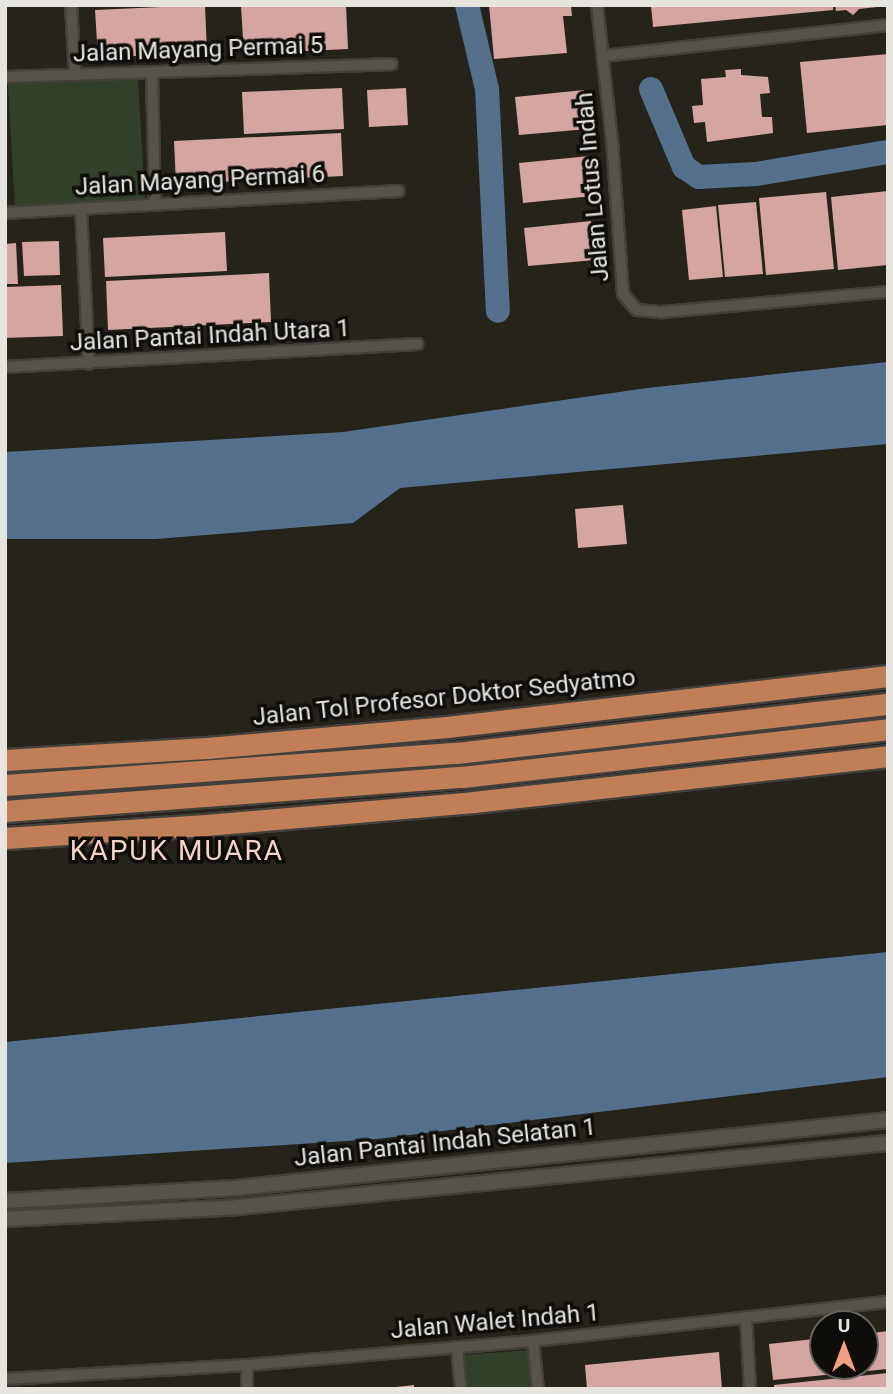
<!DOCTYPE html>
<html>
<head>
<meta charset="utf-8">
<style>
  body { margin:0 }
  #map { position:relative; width:893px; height:1394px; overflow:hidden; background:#26231b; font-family:Roboto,sans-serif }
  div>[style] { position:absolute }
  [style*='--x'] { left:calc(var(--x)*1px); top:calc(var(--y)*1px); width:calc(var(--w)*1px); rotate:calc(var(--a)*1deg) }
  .green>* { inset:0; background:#313f2b }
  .water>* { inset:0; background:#54708d }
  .river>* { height:24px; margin:-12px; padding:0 12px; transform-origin:12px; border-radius:12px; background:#54708d }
  .building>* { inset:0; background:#d4a5a2 }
  .roads { filter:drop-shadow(2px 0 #43403a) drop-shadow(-2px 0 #43403a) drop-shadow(0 2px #43403a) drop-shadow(0 -2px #43403a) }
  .minor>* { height:10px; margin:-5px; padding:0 5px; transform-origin:5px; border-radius:5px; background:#57534a }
  .tertiary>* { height:14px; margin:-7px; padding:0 7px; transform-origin:7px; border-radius:7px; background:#57534a }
  .motorway>* { height:21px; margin:-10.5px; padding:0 10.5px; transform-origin:10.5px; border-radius:10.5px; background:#c07f59 }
  span { translate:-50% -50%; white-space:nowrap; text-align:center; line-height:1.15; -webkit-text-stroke:7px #0e0d09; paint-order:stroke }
  .street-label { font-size:24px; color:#e6e4df }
  .quarter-label { font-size:28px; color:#f4d3c8; letter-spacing:2px }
  .frame { position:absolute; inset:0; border:7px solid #e6e4df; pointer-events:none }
  .north { position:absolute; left:809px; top:1310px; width:70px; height:70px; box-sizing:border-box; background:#0e0d09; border:2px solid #64635f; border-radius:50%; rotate:0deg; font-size:19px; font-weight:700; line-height:28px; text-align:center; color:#e6e4df }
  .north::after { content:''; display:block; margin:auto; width:24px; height:32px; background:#f39f83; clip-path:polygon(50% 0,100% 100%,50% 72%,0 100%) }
</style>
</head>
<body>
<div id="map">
  <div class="green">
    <i style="clip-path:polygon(138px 78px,145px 203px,15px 210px,8px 84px)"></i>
    <i style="clip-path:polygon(528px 1350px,532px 1389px,467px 1389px,464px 1355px)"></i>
  </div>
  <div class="water">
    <i style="clip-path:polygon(888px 362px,888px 444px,400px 488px,353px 523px,156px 539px,5px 539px,5px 452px,343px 432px,647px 388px)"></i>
    <i style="clip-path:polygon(888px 952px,888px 1077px,377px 1139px,5px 1163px,5px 1042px)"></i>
  </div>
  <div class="river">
    <i style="--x:467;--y:5;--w:86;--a:76.6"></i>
    <i style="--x:487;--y:89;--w:222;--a:87.2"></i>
    <i style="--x:651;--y:89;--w:85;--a:67.1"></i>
    <i style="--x:684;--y:167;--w:18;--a:34"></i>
    <i style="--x:699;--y:177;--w:57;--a:-3"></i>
    <i style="--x:756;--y:174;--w:134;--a:-9.5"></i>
  </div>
  <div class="building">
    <i style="clip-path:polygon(205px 5px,207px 52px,98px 58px,95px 10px)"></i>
    <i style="clip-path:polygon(346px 5px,348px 49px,244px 54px,241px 6px)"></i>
    <i style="clip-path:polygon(489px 5px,571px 5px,572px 16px,563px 16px,567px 53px,494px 59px)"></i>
    <i style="clip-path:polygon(651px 5px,833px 5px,833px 10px,653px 27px)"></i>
    <i style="clip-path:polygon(835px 5px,877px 5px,877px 7px,859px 9px,853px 15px,846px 10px,836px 11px)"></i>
    <i style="clip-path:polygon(888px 54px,888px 125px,807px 133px,800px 62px)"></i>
    <i style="clip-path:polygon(741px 69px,741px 75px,768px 77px,770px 93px,760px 94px,762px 117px,772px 117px,773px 133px,707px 142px,705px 122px,694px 123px,692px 106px,703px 105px,701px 79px,726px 77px,725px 70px)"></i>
    <i style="clip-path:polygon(342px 88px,344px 129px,244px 134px,242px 92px)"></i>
    <i style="clip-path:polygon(406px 88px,408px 125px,369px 127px,367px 90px)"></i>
    <i style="clip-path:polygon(584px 90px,588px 129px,519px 135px,515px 97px)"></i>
    <i style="clip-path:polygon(341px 133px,343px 176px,176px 184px,174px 141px)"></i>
    <i style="clip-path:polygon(589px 156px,593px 196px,523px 203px,519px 163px)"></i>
    <i style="clip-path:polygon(888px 191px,888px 265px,838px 270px,831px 197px)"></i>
    <i style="clip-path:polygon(826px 192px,834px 269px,766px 275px,759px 198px)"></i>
    <i style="clip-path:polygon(756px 202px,763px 274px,725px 277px,718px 205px)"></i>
    <i style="clip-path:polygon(716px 206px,723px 277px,689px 280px,682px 210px)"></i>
    <i style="clip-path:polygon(591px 221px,595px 260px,528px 266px,524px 228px)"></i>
    <i style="clip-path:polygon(225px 232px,227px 271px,105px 277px,103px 238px)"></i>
    <i style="clip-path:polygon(59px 241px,60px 275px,24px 276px,22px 242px)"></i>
    <i style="clip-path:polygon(16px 243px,18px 284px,5px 284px,5px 244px)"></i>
    <i style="clip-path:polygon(269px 273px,271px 322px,108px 330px,106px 281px)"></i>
    <i style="clip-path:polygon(61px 285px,63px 336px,5px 338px,5px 287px)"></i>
    <i style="clip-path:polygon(623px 505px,627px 544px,578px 548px,575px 509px)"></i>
    <i style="clip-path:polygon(888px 1331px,888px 1369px,773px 1380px,769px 1344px,823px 1338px,823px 1366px,865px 1366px,865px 1334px)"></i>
    <i style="clip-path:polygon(719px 1352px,722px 1389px,587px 1389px,585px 1365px)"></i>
    <i style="clip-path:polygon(888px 1373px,888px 1389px,774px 1389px,774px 1385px)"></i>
    <i style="clip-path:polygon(414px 1385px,414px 1389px,396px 1389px,396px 1387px)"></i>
  </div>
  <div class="roads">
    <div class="minor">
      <i style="--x:71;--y:5;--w:70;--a:86.7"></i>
      <i style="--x:597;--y:5;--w:136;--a:83.7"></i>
      <i style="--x:612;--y:140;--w:154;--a:85.9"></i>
      <i style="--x:623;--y:294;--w:21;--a:49"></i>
      <i style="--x:637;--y:310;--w:25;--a:5"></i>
      <i style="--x:662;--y:312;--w:227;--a:-5.1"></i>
      <i style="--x:603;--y:56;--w:287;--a:-6.2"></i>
      <i style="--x:152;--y:72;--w:133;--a:88.7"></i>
      <i style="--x:5;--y:77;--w:387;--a:-1.9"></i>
      <i style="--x:81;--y:208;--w:156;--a:87.1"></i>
      <i style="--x:5;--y:213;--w:394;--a:-3.2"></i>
      <i style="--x:5;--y:367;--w:413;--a:-3.2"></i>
      <i style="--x:746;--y:1317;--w:72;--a:86.8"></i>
      <i style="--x:533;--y:1341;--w:48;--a:84.1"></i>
      <i style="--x:457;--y:1347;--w:42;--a:84.6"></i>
      <i style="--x:247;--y:1365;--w:24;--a:90"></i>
      <i style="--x:5;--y:1379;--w:242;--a:-3.3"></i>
      <i style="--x:247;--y:1365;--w:287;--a:-4.8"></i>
      <i style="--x:533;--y:1341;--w:357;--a:-6.3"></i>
    </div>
    <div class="tertiary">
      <i style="--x:5;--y:1201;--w:231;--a:-3.2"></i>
      <i style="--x:236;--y:1188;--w:656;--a:-5.95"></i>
      <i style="--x:5;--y:1219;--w:233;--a:-2.9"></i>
      <i style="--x:238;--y:1207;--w:653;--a:-5.62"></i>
    </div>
    <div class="motorway">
      <i style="--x:5;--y:760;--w:202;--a:-3.4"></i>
      <i style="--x:207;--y:748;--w:241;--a:-5"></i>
      <i style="--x:447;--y:727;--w:444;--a:-6.6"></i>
      <i style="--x:5;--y:785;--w:452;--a:-4.1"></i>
      <i style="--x:456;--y:753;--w:435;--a:-6.5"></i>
      <i style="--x:5;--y:811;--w:458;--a:-4.3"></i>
      <i style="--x:462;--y:777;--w:429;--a:-6.4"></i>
      <i style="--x:5;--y:838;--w:201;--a:-3.7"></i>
      <i style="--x:206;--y:825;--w:268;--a:-4.9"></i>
      <i style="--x:473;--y:802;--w:418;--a:-6.3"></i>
    </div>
  </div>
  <div class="street-label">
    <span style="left:198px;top:50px;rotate:-2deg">Jalan Mayang Permai 5</span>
    <span style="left:200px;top:181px;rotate:-3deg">Jalan Mayang Permai 6</span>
    <span style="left:593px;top:187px;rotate:-95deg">Jalan Lotus Indah</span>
    <span style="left:210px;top:336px;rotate:-3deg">Jalan Pantai Indah Utara 1</span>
    <span style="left:444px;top:698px;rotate:-6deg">Jalan Tol Profesor Doktor Sedyatmo</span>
    <span style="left:445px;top:1143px;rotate:-6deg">Jalan Pantai Indah Selatan 1</span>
    <span style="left:495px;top:1322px;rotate:-5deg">Jalan Walet Indah 1</span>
  </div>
  <div class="quarter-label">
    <span style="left:177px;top:851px">KAPUK MUARA</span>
  </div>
  <div class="frame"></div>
  <div class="north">U</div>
</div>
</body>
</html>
